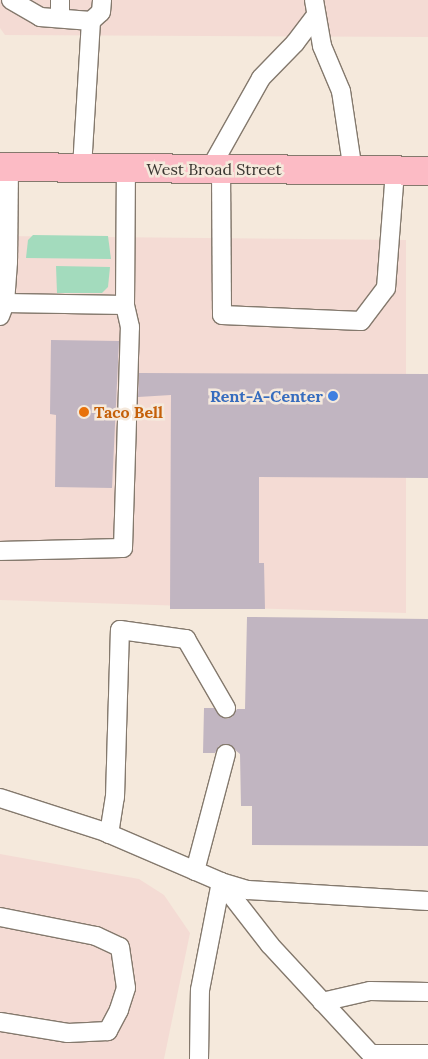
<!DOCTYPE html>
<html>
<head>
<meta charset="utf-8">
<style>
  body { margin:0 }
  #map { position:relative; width:428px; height:1059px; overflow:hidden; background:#f5e9dc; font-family:Lora,serif }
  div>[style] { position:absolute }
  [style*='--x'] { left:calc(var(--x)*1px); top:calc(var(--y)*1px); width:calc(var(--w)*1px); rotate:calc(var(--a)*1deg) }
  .commercial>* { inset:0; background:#f4dbd4 }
  .green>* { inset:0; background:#a3dbbd }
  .building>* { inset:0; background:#c1b5c1 }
  .roads { filter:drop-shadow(1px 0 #84796d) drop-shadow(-1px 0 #84796d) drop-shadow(0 1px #84796d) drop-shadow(0 -1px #84796d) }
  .service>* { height:18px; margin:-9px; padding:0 9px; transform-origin:9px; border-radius:9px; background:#fff }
  .primary>* { height:28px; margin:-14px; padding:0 14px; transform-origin:14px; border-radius:14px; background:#fcbbc5 }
  .dots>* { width:14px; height:14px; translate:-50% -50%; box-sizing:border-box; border:2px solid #f5e9dc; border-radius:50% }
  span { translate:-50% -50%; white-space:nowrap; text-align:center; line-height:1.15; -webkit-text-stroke:5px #f5e9dc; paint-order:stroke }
  .street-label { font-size:16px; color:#393530 }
  .shop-label { font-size:16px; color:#366cbe; font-weight:700 }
  .right { translate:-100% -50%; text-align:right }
  .food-label { font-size:16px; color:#c56008; font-weight:700 }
  .left { translate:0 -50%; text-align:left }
</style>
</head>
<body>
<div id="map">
  <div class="commercial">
    <i style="clip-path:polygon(0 0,428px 0,428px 37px,5px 35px,0 28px)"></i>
    <i style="clip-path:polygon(0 236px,406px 240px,406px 613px,0 600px)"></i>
    <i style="clip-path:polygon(0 854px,139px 879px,164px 895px,190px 933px,164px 1059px,0 1059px)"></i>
  </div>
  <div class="green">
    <i style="clip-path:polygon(33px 235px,108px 236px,111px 259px,26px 258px,28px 240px)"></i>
    <i style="clip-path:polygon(56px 266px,110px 267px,108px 287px,102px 293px,57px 293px)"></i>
  </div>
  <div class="building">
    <i style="clip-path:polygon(51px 340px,119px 341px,112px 488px,55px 487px,56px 415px,50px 414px)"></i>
    <i style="clip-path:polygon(139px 373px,428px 374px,428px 478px,259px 477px,259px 563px,264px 563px,265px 609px,170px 609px,171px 395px,138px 397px)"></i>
    <i style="clip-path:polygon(247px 617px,428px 619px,428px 846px,252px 845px,252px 806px,241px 806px,240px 754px,228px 744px,219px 746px,215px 753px,203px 753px,204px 708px,214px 708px,226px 719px,232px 717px,237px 709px,245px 709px)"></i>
  </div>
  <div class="roads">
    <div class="service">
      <i style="--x:11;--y:0;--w:34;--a:30"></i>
      <i style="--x:40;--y:17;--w:51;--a:4.5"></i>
      <i style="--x:60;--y:0;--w:18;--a:90"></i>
      <i style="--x:314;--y:0;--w:47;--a:80.1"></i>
      <i style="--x:322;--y:46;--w:49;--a:67.1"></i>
      <i style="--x:341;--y:91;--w:81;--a:81.5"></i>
      <i style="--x:82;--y:168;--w:147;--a:-86.5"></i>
      <i style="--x:91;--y:21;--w:13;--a:-42"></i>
      <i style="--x:101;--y:12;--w:12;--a:-85"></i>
      <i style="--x:210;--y:169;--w:104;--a:-60.7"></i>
      <i style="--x:261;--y:78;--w:49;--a:-45.8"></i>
      <i style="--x:295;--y:43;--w:34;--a:-53"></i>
      <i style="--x:221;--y:169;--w:146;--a:89.6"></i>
      <i style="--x:222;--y:315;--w:139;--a:2.5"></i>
      <i style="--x:361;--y:321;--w:41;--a:-52.9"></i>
      <i style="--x:386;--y:288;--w:117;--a:-85.6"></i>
      <i style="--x:5;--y:303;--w:120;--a:1"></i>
      <i style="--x:0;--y:316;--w:14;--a:-69"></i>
      <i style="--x:5;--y:303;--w:41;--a:-85.8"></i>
      <i style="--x:8;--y:262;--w:95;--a:-89.4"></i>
      <i style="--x:0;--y:551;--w:123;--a:-1.4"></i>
      <i style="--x:123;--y:548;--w:221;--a:-88.2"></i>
      <i style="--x:130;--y:327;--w:23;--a:-103"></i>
      <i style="--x:125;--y:305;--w:136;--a:-89.6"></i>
      <i style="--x:0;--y:798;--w:110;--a:17.9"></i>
      <i style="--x:105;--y:832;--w:126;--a:23.3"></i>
      <i style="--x:221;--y:882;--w:28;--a:17"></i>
      <i style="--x:248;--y:890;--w:180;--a:3.5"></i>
      <i style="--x:109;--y:834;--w:37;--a:-81"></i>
      <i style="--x:115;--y:797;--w:167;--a:-88.3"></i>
      <i style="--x:120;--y:630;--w:67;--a:7.8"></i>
      <i style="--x:186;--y:639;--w:80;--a:59.9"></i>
      <i style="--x:195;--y:871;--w:121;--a:-75.2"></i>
      <i style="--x:221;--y:882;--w:80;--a:52.1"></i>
      <i style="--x:270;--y:945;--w:149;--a:47.2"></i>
      <i style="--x:371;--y:1054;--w:57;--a:0"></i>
      <i style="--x:0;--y:917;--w:98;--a:11.2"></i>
      <i style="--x:96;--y:936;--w:26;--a:25"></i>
      <i style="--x:120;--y:947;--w:41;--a:81.7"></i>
      <i style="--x:126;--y:988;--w:23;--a:108"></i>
      <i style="--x:119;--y:1010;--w:24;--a:118"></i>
      <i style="--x:108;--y:1031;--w:40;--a:177.1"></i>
      <i style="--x:68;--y:1033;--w:69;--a:-170.8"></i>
      <i style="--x:322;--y:1002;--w:49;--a:-12.9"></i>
      <i style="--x:370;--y:991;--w:58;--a:1"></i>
      <i style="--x:199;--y:1059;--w:69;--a:-89.2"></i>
      <i style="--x:200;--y:990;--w:110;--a:-79"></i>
    </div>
    <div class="primary">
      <i style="--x:0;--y:167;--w:428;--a:0.5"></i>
    </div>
  </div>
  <div class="dots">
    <i style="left:333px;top:396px;background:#3f7fe0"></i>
    <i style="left:84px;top:412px;background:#e8710a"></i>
  </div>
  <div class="street-label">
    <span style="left:214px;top:169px">West Broad Street</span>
  </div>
  <div class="shop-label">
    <span class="right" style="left:323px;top:396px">Rent-A-Center</span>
  </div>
  <div class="food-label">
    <span class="left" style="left:94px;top:412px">Taco Bell</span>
  </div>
</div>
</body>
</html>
